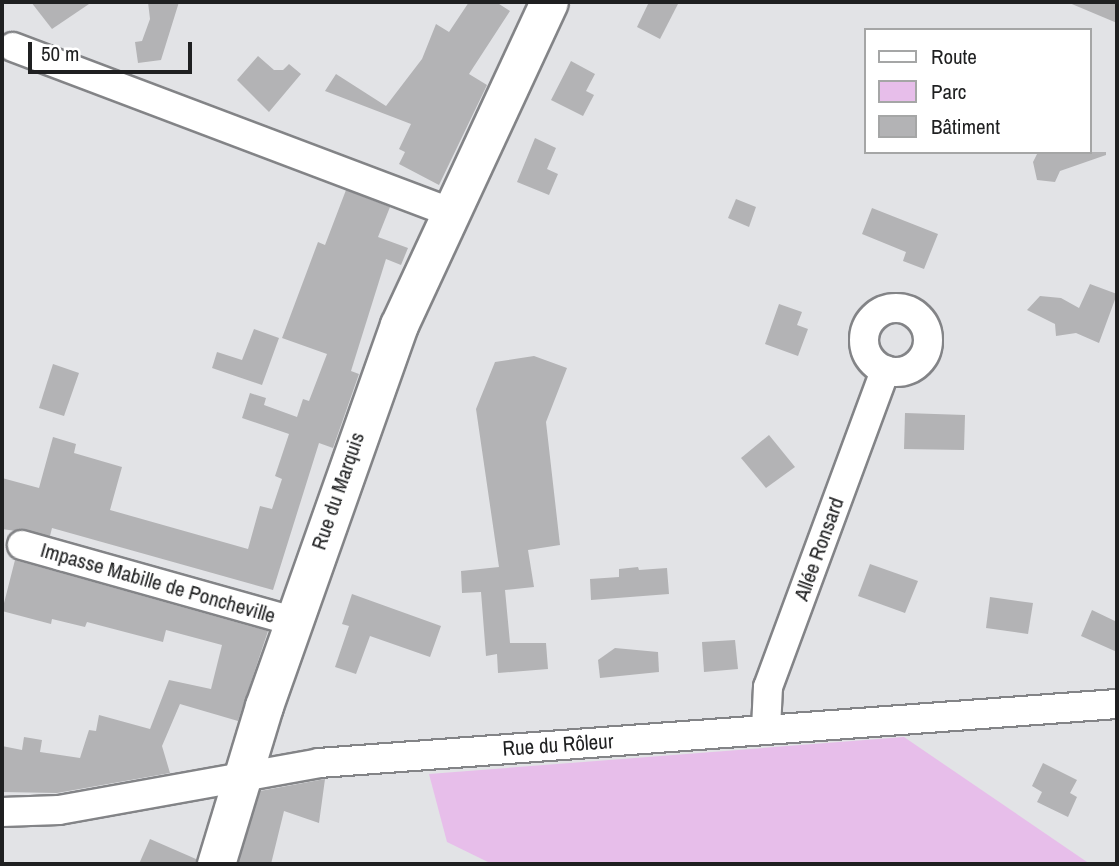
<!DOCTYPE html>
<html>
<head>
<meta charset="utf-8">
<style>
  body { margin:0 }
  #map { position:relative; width:1119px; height:866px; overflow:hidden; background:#e2e3e6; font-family:"Archivo Narrow",sans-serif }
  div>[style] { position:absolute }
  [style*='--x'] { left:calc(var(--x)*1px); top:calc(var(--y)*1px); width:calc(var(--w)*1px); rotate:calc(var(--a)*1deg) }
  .green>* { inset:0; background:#e7beea }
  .building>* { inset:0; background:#b3b3b5 }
  .roads { filter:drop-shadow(2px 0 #838487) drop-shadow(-2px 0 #838487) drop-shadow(0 2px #838487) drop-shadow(0 -2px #838487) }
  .minor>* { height:28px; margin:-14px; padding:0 14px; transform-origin:14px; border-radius:14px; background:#fff }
  .minor>.ring { margin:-14px; padding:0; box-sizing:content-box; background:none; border:28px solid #fff; border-radius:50% }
  .major>* { height:37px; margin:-18.5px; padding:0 18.5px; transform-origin:18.5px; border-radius:18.5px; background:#fff }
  span { translate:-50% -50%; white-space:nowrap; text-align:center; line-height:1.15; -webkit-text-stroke:7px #fff; paint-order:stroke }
  .street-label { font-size:21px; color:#1f2021 }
  .frame { position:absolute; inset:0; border:4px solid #1f2021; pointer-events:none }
  .legend { position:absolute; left:864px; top:28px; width:228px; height:126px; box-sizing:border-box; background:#fff; border:2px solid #a5a6a6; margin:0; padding:9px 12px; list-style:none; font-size:21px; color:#1f2021 }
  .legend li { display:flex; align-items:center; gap:14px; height:35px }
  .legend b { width:35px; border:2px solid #a5a6a6 }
  .scale { position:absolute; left:28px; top:42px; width:164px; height:32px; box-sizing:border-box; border:4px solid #1f2021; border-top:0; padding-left:9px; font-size:21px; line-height:24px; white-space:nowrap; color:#1f2021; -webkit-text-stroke:5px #fff; paint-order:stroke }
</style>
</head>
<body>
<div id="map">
  <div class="green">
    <i style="clip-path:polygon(904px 737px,1090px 864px,492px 864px,447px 842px,429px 774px)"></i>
  </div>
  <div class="building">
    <i style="clip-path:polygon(31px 2px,92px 2px,52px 29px)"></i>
    <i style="clip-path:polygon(148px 2px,179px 2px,161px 60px,138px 63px,135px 42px,142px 41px,150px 19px)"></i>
    <i style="clip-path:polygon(469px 2px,496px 2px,510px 11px,469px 74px,487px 85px,439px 185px,399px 164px,405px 152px,399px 149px,411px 124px,325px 91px,336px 74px,386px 106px,422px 59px,436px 24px,449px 32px)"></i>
    <i style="clip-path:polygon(649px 2px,679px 2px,660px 39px,637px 27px)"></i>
    <i style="clip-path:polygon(1067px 2px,1117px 2px,1117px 23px)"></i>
    <i style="clip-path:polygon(258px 56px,274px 70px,283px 70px,289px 64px,301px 74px,269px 112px,237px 80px)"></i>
    <i style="clip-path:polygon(571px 61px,595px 74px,586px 91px,594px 95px,583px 116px,551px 100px)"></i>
    <i style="clip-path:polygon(535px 138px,556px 148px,547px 169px,558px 174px,549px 195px,517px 182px)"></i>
    <i style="clip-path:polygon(1038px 152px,1106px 152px,1106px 155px,1060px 171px,1055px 182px,1037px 180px,1033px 162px)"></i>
    <i style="clip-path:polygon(346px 190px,390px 207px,378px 237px,408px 248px,401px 265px,386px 259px,351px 371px,359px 374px,333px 448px,319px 443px,273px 590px,52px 528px,50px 536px,2px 529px,2px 478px,39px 488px,53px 437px,76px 444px,74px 453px,122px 467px,110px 510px,248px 549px,260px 506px,272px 509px,282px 479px,275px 476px,289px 434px,242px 418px,250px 393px,266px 398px,264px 405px,297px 417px,303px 399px,309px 401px,327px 354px,282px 338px,318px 242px,325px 245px)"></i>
    <i style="clip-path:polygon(736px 199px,756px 207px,749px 227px,728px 218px)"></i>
    <i style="clip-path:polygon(872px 208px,938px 234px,924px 269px,903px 261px,906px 252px,862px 234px)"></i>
    <i style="clip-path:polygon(1090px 284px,1117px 294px,1099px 343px,1076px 333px,1056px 336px,1055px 324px,1027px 310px,1040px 296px,1061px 298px,1079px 308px)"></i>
    <i style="clip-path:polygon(779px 304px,802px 312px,797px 325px,808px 329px,798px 356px,765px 344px)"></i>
    <i style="clip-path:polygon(254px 329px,279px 338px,262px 385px,212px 368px,217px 352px,242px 360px)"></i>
    <i style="clip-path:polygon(534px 356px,567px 368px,546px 422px,560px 545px,528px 550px,534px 587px,505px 590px,510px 643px,546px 643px,548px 669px,498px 673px,497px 654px,486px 656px,481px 592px,462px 593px,461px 571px,499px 567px,476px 409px,495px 362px)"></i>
    <i style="clip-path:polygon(53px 364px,79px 373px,64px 416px,39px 408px)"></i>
    <i style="clip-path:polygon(905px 413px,965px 415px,964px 450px,904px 449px)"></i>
    <i style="clip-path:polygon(769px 435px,795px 467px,766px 488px,741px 458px)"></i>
    <i style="clip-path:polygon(15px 560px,268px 631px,238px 721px,180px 704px,162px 746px,170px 773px,57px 793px,2px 792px,2px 746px,22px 750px,24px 737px,42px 740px,40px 752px,80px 758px,89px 730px,96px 731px,99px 715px,150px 729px,169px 680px,211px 689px,222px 645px,166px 630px,163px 642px,87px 622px,85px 627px,52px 619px,51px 624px,2px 611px)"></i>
    <i style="clip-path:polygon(870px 564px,918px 581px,905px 613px,858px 596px)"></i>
    <i style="clip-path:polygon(638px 567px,639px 570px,667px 568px,669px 594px,591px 600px,590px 579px,619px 577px,619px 569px)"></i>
    <i style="clip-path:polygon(352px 594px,441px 626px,430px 657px,370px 636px,356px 674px,335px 667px,349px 626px,342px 624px)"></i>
    <i style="clip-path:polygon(990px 597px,1033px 603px,1028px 634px,986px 628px)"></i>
    <i style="clip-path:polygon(1092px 610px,1117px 622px,1117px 652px,1081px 636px)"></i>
    <i style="clip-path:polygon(735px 640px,738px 669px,704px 672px,702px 642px)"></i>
    <i style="clip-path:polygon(615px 648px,658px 652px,659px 672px,600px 678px,598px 660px)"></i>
    <i style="clip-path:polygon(1043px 763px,1077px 780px,1070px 793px,1077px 797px,1068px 817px,1037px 802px,1042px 792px,1032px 786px)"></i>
    <i style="clip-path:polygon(325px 779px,319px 823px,284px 811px,271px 864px,238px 864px,260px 791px)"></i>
    <i style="clip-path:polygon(150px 839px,196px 859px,196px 864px,139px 864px)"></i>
  </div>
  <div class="roads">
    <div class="minor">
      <i style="--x:13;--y:47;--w:465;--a:20.7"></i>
      <i class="ring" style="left:864px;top:308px;width:36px;height:36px"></i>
      <i style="--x:22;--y:545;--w:281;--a:15.7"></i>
      <i style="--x:766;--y:729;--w:42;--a:-87.3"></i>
      <i style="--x:768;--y:687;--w:338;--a:-69.7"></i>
      <i style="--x:2;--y:812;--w:57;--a:-2"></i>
      <i style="--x:59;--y:810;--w:264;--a:-10.2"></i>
      <i style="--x:319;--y:763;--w:800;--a:-4.23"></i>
    </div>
    <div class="major">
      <i style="--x:216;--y:864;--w:165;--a:-73.1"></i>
      <i style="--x:264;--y:706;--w:404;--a:-70.5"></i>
      <i style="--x:399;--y:325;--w:356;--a:-65.1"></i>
    </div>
  </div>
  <div class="street-label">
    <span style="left:338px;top:491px;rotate:-71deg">Rue du Marquis</span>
    <span style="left:819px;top:549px;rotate:-70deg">Allée Ronsard</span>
    <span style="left:158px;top:583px;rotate:16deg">Impasse Mabille de Poncheville</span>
    <span style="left:558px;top:745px;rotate:-4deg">Rue du Rôleur</span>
  </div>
  <div class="frame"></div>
  <ul class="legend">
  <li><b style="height:9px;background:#fff"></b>Route</li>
  <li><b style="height:19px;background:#e7beea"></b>Parc</li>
  <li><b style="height:19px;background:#b3b3b5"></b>Bâtiment</li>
  </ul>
  <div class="scale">50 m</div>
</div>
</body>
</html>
